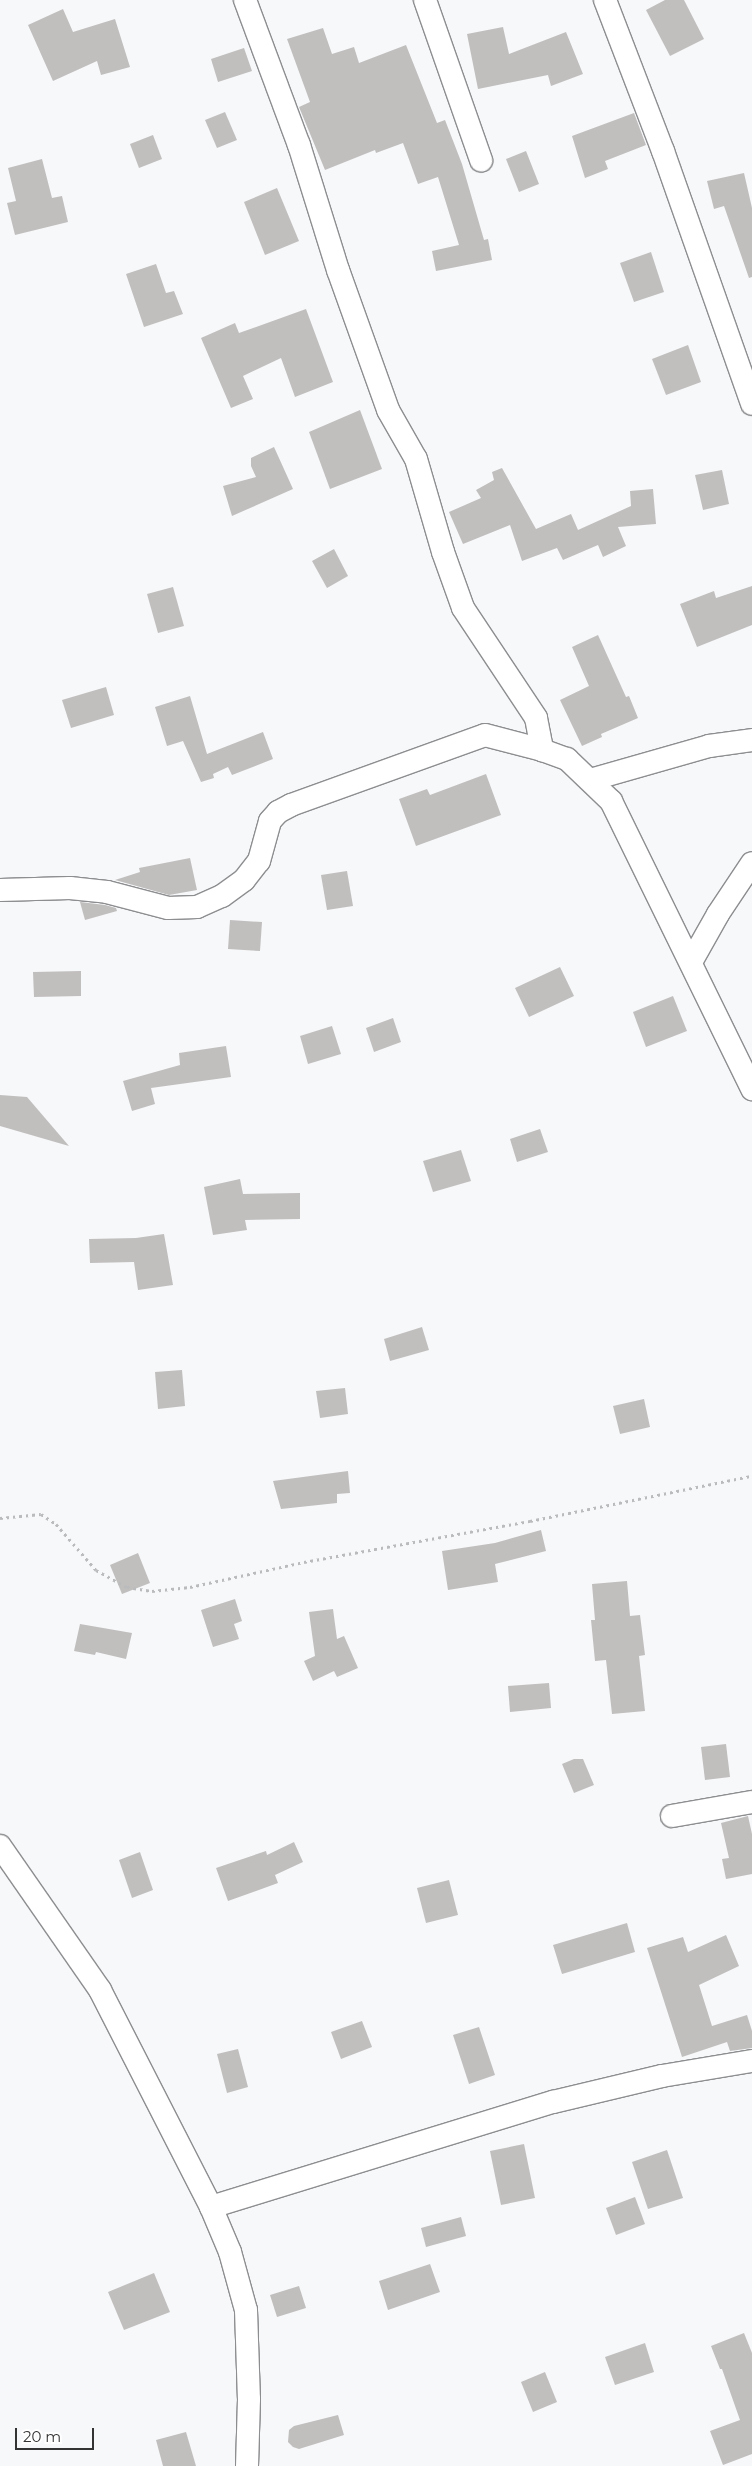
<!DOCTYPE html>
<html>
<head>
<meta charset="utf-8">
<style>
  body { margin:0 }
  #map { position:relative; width:752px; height:2466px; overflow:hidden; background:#f7f8fa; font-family:Montserrat,sans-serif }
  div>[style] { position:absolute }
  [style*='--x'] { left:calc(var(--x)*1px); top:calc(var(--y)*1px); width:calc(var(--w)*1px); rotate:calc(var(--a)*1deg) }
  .building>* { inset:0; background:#c1bebe }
  .path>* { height:3px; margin-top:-1.5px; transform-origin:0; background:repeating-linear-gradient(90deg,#babbbd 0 2.5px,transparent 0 6.5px) }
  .roads { filter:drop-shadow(1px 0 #8d8e90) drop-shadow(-1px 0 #8d8e90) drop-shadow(0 1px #8d8e90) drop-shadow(0 -1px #8d8e90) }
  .minor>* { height:22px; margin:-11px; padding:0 11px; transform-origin:11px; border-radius:11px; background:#fff }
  span { translate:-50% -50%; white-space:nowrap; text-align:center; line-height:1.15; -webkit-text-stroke:5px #fff; paint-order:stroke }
  .scale { position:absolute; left:15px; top:2428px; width:79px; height:22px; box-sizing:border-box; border:2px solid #333334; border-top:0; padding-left:6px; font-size:15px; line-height:18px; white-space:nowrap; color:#333334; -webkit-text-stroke:4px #fff; paint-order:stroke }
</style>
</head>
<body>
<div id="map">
  <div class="building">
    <i style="clip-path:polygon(665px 0,684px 0,704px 39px,670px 56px,646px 10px)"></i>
    <i style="clip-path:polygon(63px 9px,73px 32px,115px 19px,130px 67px,101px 75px,97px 61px,53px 81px,28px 25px)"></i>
    <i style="clip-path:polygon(503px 27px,509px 54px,566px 32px,583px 74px,551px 86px,548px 75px,478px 89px,467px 34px)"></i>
    <i style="clip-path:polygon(323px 28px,332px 54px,354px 47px,359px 63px,406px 45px,437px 123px,445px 120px,462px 164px,484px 240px,488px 239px,492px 260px,436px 271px,432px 251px,459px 245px,438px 177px,418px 184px,403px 143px,376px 153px,375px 150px,325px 170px,299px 107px,310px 102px,287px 39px)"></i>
    <i style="clip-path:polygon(244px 48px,252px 71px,218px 82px,211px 59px)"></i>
    <i style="clip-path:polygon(225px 112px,237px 140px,217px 148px,205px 120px)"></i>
    <i style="clip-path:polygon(634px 113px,646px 145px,605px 161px,608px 169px,585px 178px,572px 136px)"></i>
    <i style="clip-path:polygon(153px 135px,162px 159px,139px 168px,130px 144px)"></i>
    <i style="clip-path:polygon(526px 151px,539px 184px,519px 192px,506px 159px)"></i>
    <i style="clip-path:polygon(42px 159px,52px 198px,62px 196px,68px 222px,15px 235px,7px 203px,16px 201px,8px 168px)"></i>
    <i style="clip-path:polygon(744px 173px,752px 208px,752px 277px,749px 278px,724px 206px,714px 209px,707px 181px)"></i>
    <i style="clip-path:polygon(277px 188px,299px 241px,265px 255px,244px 202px)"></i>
    <i style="clip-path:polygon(651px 252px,664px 292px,634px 302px,620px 263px)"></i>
    <i style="clip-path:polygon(156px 264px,166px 293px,174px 291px,183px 314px,144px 327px,126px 274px)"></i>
    <i style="clip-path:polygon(306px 309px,333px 382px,295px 397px,281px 358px,243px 376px,253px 399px,231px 408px,201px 338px,235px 323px,239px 333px)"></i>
    <i style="clip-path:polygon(688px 345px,701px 382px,666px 395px,652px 359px)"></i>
    <i style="clip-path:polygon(360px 410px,382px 469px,330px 489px,309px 432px)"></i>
    <i style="clip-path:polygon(274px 447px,293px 489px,232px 516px,223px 486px,256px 477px,251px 466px,251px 458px)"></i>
    <i style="clip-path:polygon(502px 468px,536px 529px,571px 514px,578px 530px,631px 506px,630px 491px,653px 489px,656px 524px,618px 527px,626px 546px,603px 557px,598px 545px,563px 560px,557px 548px,522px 561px,510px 525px,463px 544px,449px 512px,481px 498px,476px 490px,494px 480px,492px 472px)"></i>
    <i style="clip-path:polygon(722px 470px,729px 504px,703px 510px,695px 475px)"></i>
    <i style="clip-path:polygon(334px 549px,348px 576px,327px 588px,312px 561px)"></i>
    <i style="clip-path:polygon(752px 586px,752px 625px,697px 647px,680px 604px,714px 591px,716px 598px)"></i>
    <i style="clip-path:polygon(173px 587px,184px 626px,158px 633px,147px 594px)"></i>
    <i style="clip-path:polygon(598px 635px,626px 697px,629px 696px,638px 718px,601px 734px,602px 737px,582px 746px,560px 700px,589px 686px,572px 647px)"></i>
    <i style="clip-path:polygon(106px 687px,114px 715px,71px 728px,62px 700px)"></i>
    <i style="clip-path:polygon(190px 696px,207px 754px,263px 732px,273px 759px,232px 775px,228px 767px,213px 774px,214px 778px,201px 782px,183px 741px,167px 746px,155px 707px)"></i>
    <i style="clip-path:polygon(486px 774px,501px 815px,416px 846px,399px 799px,427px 789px,430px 795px)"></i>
    <i style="clip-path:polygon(190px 858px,197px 890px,169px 895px,115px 880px,140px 872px,139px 868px)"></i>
    <i style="clip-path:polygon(347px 871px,353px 906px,327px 910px,321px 875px)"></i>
    <i style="clip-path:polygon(80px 902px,105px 905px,116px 908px,117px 911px,85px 920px)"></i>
    <i style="clip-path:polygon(230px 920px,262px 922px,260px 951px,228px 949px)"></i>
    <i style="clip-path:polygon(560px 967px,574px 996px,529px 1017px,515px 988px)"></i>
    <i style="clip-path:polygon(81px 971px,81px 996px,34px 997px,33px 972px)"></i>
    <i style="clip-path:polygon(673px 996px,687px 1031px,646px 1047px,633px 1012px)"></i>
    <i style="clip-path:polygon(393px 1018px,401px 1042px,374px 1052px,366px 1028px)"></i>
    <i style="clip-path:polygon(332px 1026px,341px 1054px,308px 1064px,300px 1036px)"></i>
    <i style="clip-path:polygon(226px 1046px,231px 1077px,151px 1088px,155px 1104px,132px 1111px,123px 1081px,180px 1065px,179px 1053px)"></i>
    <i style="clip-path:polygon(0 1095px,27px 1097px,69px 1146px,0 1126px)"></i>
    <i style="clip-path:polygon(540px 1129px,548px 1152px,517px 1162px,510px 1139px)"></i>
    <i style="clip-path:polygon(461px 1150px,471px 1181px,433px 1192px,423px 1161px)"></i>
    <i style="clip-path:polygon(240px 1179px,243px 1194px,300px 1193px,300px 1219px,245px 1220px,247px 1230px,213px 1235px,204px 1187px)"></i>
    <i style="clip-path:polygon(164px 1234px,173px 1285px,138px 1290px,134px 1262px,90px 1263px,89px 1239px,136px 1238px)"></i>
    <i style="clip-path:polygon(422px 1327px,429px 1350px,390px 1361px,384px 1339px)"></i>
    <i style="clip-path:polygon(182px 1370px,185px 1406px,158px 1409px,155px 1372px)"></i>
    <i style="clip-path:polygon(345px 1388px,348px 1414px,320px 1418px,316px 1391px)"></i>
    <i style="clip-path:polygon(644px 1399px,650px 1427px,620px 1434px,613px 1406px)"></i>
    <i style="clip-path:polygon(348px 1471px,350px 1493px,337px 1494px,337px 1503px,281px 1509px,273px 1481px)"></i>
    <i style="clip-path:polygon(541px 1530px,546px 1551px,495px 1564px,498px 1582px,448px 1590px,442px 1551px,495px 1543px)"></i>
    <i style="clip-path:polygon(138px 1553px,150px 1583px,122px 1594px,110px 1565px)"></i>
    <i style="clip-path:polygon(627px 1581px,630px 1616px,640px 1615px,645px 1655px,639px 1656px,645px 1711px,612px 1714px,606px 1660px,595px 1661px,591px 1620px,595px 1620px,592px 1584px)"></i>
    <i style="clip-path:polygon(235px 1599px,242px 1621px,234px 1624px,239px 1639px,213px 1647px,201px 1610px)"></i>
    <i style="clip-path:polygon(333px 1609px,337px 1639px,344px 1636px,358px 1668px,337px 1677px,334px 1671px,313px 1681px,304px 1661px,315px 1656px,309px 1612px)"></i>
    <i style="clip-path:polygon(80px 1624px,132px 1633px,126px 1659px,96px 1652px,95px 1655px,74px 1651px)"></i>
    <i style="clip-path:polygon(549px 1683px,551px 1708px,510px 1712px,508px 1686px)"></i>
    <i style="clip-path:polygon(726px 1744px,730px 1777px,705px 1780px,701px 1747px)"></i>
    <i style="clip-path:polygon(574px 1759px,583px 1759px,594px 1785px,574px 1793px,562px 1764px)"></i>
    <i style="clip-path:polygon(748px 1816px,752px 1834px,752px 1874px,726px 1879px,722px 1859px,729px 1858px,721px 1823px)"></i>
    <i style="clip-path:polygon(294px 1842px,303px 1862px,275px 1875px,278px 1883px,228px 1901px,216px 1868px,266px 1851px,267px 1855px)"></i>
    <i style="clip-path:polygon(140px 1852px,153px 1890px,132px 1898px,119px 1860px)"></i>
    <i style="clip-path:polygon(449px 1880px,458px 1915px,426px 1923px,417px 1888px)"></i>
    <i style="clip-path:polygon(627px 1923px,635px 1952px,562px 1974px,553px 1945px)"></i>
    <i style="clip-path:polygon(726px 1935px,739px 1966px,699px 1985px,712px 2026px,747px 2015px,752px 2031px,752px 2048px,730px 2051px,727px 2042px,682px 2057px,647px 1948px,683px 1937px,688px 1952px)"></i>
    <i style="clip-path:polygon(362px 2021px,372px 2047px,341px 2059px,331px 2032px)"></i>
    <i style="clip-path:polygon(479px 2027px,495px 2075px,469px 2084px,453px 2035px)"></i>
    <i style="clip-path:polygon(238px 2049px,248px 2087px,227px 2093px,217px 2054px)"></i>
    <i style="clip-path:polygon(524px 2144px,535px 2198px,501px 2205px,490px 2151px)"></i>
    <i style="clip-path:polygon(667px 2150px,683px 2198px,648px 2209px,632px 2162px)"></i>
    <i style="clip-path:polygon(635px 2197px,645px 2224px,616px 2235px,606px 2208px)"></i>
    <i style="clip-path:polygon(461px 2217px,466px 2236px,426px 2247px,421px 2228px)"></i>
    <i style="clip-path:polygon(430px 2264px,440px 2292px,388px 2310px,379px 2281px)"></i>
    <i style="clip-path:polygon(154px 2273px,170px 2312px,124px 2330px,108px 2292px)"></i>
    <i style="clip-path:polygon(299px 2286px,306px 2308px,277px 2317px,270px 2295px)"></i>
    <i style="clip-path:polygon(744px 2333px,752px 2353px,752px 2454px,723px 2465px,710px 2431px,740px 2420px,722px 2369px,720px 2369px,711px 2346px)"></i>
    <i style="clip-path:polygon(645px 2343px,654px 2372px,615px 2385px,605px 2357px)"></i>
    <i style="clip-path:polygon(545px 2372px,557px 2402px,533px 2412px,521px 2382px)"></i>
    <i style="clip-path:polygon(338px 2415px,344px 2435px,299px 2449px,293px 2447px,288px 2442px,289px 2430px,294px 2426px)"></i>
    <i style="clip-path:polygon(186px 2432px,196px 2466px,163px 2466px,156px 2440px)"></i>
  </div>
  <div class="path">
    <i style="--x:0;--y:1518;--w:41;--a:-5.6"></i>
    <i style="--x:41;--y:1514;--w:18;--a:34"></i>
    <i style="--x:56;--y:1524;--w:61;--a:49"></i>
    <i style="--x:96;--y:1570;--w:35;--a:29"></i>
    <i style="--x:127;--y:1587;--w:25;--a:9"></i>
    <i style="--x:152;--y:1591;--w:38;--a:-6"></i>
    <i style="--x:190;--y:1587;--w:117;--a:-12.4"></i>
    <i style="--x:304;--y:1562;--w:230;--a:-10.3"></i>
    <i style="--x:530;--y:1521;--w:227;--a:-11.5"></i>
  </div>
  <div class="roads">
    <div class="minor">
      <i style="--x:245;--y:0;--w:155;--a:69.6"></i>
      <i style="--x:299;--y:145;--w:131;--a:72.7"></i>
      <i style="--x:338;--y:270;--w:149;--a:70.3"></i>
      <i style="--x:388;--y:410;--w:56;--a:60.3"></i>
      <i style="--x:416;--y:459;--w:97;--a:73.8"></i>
      <i style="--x:443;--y:552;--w:59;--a:70.3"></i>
      <i style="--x:463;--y:608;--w:132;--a:56.4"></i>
      <i style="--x:536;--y:718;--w:33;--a:79"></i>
      <i style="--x:542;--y:750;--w:27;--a:20"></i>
      <i style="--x:567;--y:759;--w:61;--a:43.7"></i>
      <i style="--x:611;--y:801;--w:321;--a:63.9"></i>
      <i style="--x:425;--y:0;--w:170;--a:70.7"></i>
      <i style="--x:605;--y:0;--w:162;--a:69"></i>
      <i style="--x:663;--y:151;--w:268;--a:70.6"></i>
      <i style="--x:590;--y:780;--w:124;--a:-15.9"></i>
      <i style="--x:709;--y:746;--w:43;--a:-7.9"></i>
      <i style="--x:0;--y:890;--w:70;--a:-1.6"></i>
      <i style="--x:70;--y:888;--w:37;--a:6"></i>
      <i style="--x:107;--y:892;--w:63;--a:14.7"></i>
      <i style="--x:168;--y:908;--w:29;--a:-2"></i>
      <i style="--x:197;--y:907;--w:27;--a:-24"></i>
      <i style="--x:222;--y:896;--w:27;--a:-36"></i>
      <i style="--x:244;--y:880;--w:24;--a:-52"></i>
      <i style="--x:259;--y:861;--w:41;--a:-74.6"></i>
      <i style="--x:270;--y:821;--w:12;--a:-48"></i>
      <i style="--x:278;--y:812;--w:15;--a:-28"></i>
      <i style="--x:291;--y:805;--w:206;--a:-19.8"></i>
      <i style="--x:485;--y:735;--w:59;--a:14.7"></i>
      <i style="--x:691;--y:962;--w:55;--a:-60.6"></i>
      <i style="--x:718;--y:914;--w:61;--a:-56.3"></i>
      <i style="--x:672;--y:1816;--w:81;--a:-9.9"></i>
      <i style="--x:0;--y:1846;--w:175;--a:55.2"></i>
      <i style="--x:100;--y:1990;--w:244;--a:62.9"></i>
      <i style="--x:211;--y:2207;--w:49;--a:67.1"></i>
      <i style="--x:230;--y:2252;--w:60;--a:74.6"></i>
      <i style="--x:246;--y:2310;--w:89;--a:88.1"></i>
      <i style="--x:249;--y:2399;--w:67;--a:91.7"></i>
      <i style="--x:211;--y:2207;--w:358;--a:-17.1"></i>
      <i style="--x:553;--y:2102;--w:112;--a:-13.4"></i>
      <i style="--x:662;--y:2076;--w:91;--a:-9.5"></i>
    </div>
  </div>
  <div class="scale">20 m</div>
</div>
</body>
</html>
